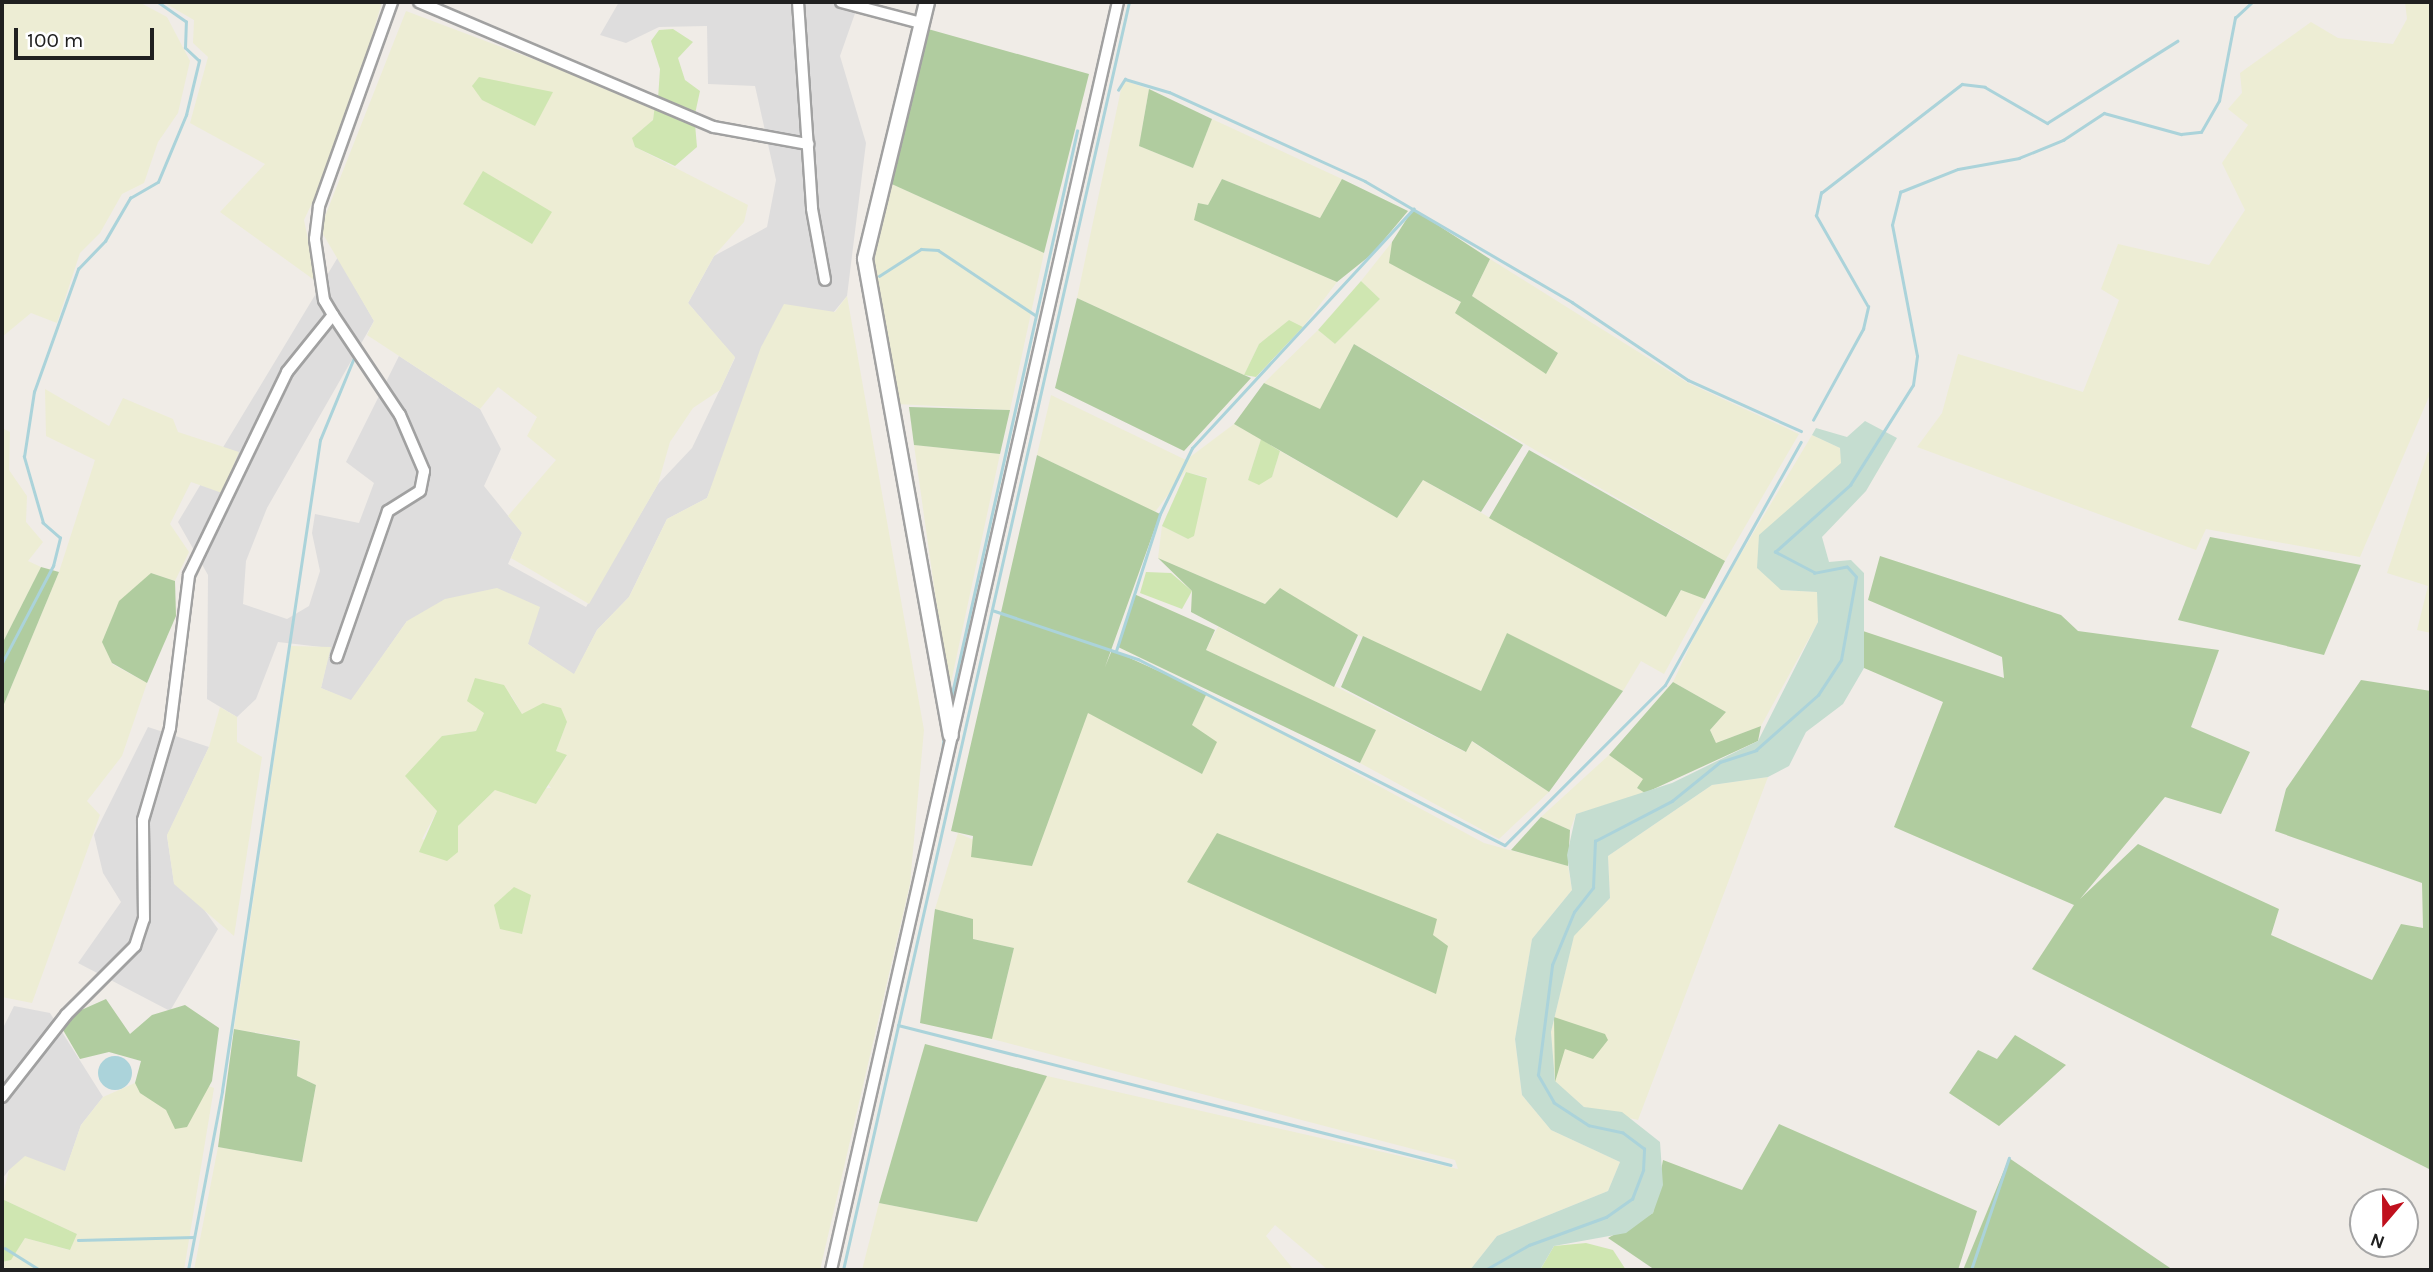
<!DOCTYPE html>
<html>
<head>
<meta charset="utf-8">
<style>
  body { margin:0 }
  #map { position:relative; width:2433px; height:1272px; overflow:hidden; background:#f0ece7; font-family:Karla,sans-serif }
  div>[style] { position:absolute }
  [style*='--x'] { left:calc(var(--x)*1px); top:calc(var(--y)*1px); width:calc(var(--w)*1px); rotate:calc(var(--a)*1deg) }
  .residential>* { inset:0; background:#dedddd }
  .farmland>* { inset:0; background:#ededd4 }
  .grass>* { inset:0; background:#cfe6b1 }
  .forest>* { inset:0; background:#b0cc9f }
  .wetland>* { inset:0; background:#c5ddd0 }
  .water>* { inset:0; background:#abd3da }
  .round { border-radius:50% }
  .stream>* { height:2.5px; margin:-1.25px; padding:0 1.25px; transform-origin:1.25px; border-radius:1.25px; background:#abd3da }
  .roads { filter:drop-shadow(2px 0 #a1a1a1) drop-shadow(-2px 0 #a1a1a1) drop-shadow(0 2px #a1a1a1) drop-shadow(0 -2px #a1a1a1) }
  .minor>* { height:10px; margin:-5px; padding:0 5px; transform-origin:5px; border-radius:5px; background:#fff }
  .tertiary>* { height:14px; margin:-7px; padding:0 7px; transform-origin:7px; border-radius:7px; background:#fff }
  span { translate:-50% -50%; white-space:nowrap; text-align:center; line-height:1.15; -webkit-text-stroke:6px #fff; paint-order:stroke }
  .frame { position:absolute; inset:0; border:4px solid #202020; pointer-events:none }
  .north { position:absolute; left:2349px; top:1188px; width:70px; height:70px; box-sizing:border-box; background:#fff; border:2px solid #a6a6a6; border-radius:50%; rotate:200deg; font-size:19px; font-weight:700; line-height:28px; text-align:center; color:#202020 }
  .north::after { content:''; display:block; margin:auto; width:24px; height:32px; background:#c0101d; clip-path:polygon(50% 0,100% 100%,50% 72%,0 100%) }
  .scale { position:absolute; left:14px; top:28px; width:140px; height:32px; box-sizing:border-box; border:4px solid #202020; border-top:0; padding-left:9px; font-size:21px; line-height:24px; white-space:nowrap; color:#202020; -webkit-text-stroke:5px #fff; paint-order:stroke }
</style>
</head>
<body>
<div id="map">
  <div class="residential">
    <i style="clip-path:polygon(619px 2px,859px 2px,840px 56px,866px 143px,847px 296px,735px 431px,707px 498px,667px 519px,629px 597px,597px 630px,574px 675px,528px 644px,407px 621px,351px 701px,321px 688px,330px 648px,278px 642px,256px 699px,237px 717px,207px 699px,208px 575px,178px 522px,338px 257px,374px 321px,267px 508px,246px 561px,243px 604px,287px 619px,309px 606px,320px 571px,312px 533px,315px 514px,359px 523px,374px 483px,346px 462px,399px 356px,480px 409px,501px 449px,484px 486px,522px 533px,508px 564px,586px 607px,658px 484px,692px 448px,735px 358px,688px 303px,714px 256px,767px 227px,776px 180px,755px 86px,708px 84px,707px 26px,659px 27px,626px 43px,600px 35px)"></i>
    <i style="clip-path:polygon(148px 727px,209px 747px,167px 836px,174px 883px,195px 897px,218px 929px,170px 1011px,78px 963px,121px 902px,103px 873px,94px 835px)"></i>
    <i style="clip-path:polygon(14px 1006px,50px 1013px,103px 1097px,81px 1125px,65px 1172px,9px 1170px,2px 1179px,2px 1030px)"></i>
  </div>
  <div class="farmland">
    <i style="clip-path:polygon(2px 2px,139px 2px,167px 17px,190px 61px,178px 113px,158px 142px,144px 183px,122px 194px,100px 233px,80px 253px,57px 323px,31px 313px,2px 337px)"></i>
    <i style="clip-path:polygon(163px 2px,382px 2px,342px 140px,304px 220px,317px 282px,220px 212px,265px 164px,190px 123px,208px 57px,193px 43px,194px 20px)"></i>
    <i style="clip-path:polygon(2405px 2px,2431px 2px,2431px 392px,2360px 557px,2206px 529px,2196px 550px,1917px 447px,1942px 413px,1958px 354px,2083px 392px,2119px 300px,2101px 289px,2118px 244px,2209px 265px,2245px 210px,2222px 163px,2248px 125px,2228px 109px,2242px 93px,2240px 73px,2311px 22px,2338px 38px,2393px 44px,2407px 19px)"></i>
    <i style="clip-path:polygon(406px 11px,655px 105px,653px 120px,633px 138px,635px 147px,748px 205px,744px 222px,714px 256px,688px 303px,735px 357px,720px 390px,693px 408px,670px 442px,658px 484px,589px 604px,511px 558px,522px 533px,508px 516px,556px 460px,527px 436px,537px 417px,498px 387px,480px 409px,367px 335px,374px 321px,320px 229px)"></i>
    <i style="clip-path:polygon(1123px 80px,1149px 89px,1139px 146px,1193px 168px,1212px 119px,1342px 179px,1320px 218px,1222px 179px,1208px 206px,1198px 203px,1195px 220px,1337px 282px,1303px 327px,1289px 320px,1259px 344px,1244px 375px,1077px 298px)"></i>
    <i style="clip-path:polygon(885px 181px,1044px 253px,1010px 410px,897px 404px,873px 273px)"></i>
    <i style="clip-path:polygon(1392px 242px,1390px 263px,1462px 303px,1456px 313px,1546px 373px,1558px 353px,1472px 296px,1490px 259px,1688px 383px,1799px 434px,1725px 561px,1354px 344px,1320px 410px,1264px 383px,1318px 330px,1335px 344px,1380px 299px,1361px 281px)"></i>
    <i style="clip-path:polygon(evenodd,847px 296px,924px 730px,910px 884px,820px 1270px,194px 1270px,218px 1147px,302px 1162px,316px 1085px,297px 1076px,300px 1040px,234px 1029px,291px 646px,331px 647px,321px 688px,351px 700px,407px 621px,445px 599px,497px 588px,540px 607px,528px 644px,574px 674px,597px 630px,629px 597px,667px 519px,707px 498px,761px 347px,784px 304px,835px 312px,847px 296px,511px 695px,522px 714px,567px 722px,556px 751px,567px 756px,547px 783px,551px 788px,495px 790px,458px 826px,458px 852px,422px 839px,437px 811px,442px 736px,476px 731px,484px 713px,511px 695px)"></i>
    <i style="clip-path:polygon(45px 389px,109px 426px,123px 398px,173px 419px,178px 432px,239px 452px,222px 493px,191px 482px,170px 524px,189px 552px,175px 581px,151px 573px,112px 664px,147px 683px,122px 756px,87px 801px,100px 815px,32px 1003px,2px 997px,2px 709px,59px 572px,95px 460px,46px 436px)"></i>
    <i style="clip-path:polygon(1051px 395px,1186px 460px,1234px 424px,1261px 439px,1248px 480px,1272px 477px,1280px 451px,1397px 518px,1423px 480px,1666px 617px,1682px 589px,1705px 599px,1664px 674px,1641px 661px,1623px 691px,1507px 634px,1481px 691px,1358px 635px,1280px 589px,1265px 604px,1158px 558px,1162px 526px,1188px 539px,1207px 477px,1185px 472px,1155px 512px,1037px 455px)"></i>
    <i style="clip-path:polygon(2px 428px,10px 432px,9px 470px,27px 496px,26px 522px,43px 542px,28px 561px,41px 567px,2px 644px)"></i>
    <i style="clip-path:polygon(1812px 435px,1840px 448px,1842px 463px,1759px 536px,1781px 590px,1818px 592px,1818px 622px,1761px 726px,1716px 743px,1710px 730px,1726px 712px,1673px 682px,1706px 612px)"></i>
    <i style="clip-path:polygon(914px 445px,1000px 454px,949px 692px)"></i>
    <i style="clip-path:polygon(2428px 452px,2431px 453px,2431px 633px,2417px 630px,2428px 586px,2387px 573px)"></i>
    <i style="clip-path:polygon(1218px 627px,1465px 752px,1471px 741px,1549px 792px,1499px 839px,1360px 763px,1375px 730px,1206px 650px)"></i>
    <i style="clip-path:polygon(1207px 693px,1484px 843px,1568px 866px,1572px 890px,1532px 939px,1515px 1039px,1522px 1095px,1551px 1130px,1620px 1162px,1608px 1191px,1497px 1236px,1470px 1270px,1328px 1270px,1275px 1225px,1266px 1236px,1294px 1270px,862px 1270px,879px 1203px,977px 1222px,1047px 1076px,1458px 1169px,1455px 1160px,992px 1039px,1014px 948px,973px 939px,973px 919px,935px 909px,958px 833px,1032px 866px,1088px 712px,1202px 774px,1192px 725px)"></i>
    <i style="clip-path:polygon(220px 707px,237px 717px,237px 742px,262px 757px,234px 936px,174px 884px,167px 835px,209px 747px)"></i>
    <i style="clip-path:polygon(1609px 755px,1644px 779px,1637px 788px,1645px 793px,1576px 814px,1570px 830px,1541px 817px)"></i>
    <i style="clip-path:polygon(1768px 777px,1638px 1120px,1584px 1107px,1555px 1082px,1551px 1032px,1574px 935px,1610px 898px,1608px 856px,1712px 785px)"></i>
    <i style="clip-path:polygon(135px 1083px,187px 1127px,206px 1085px,214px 1088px,184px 1270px,2px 1270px,2px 1262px,11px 1259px,25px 1238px,69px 1250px,77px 1234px,2px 1199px,9px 1170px,25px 1156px,65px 1171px,81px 1125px,103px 1097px)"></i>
  </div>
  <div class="grass">
    <i style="clip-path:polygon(673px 29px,693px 42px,678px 58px,685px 80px,700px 91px,695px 114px,658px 99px,660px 69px,651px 41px,659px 30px)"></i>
    <i style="clip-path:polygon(479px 77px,553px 92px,535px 126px,482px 100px,472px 86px)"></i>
    <i style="clip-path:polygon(655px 105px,695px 124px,697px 147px,675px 166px,635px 147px,632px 138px,653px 120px)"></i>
    <i style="clip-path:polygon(483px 171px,552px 212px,532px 244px,463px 204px)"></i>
    <i style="clip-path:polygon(1361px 281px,1380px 299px,1335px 344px,1318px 330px)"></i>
    <i style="clip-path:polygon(1289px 320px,1303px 327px,1256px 377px,1244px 375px,1259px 344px)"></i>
    <i style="clip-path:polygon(1261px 439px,1280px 451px,1272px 477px,1259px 485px,1248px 480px)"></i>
    <i style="clip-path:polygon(1186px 472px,1207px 478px,1194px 536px,1188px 539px,1162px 526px)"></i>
    <i style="clip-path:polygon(1146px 572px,1171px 573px,1192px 591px,1182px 609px,1140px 593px)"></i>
    <i style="clip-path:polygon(475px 678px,504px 685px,522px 714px,543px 703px,561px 708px,567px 722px,556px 751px,567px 755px,536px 804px,495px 790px,458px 826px,458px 852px,447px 861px,419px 852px,437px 811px,405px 776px,442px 736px,476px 731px,484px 713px,467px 701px)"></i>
    <i style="clip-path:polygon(514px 887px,531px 895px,522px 934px,500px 929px,494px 905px)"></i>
    <i style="clip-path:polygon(2px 1199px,77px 1234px,70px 1250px,25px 1238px,11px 1260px,2px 1262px)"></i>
    <i style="clip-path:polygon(1586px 1243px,1613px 1250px,1626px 1270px,1540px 1270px,1554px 1246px)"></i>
  </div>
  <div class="forest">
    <i style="clip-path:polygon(928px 29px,1089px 74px,1044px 253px,885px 181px)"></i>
    <i style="clip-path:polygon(1149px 89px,1212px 119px,1193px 168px,1139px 146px)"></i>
    <i style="clip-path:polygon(1222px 179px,1320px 218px,1342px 179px,1408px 211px,1372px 254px,1337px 282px,1194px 220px,1198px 203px,1208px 205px)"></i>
    <i style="clip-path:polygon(1413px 209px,1490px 259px,1472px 296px,1558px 353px,1546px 374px,1455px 313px,1461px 302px,1389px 263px,1392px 242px)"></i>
    <i style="clip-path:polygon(1077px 298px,1244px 375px,1251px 378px,1184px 451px,1055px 388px)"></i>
    <i style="clip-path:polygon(1354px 344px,1523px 445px,1481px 512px,1423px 480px,1397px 518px,1234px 424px,1264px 383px,1320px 409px)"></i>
    <i style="clip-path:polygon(909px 407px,1010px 410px,1000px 454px,914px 445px)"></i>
    <i style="clip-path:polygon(1529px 450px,1725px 561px,1705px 599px,1681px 590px,1666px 617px,1489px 518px)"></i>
    <i style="clip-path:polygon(1037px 455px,1160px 514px,1105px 667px,1112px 650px,1207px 693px,1192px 725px,1217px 742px,1202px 774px,1088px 713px,1032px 866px,971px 857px,973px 836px,951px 831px)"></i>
    <i style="clip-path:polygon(2210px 537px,2361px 565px,2324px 655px,2178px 620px)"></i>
    <i style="clip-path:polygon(1880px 556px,2061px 615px,2078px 631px,2219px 650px,2191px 727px,2250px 752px,2221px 814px,2165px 797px,2080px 899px,2138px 844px,2279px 909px,2271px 935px,2372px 980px,2401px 924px,2423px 928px,2422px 883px,2275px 831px,2286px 789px,2361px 680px,2431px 691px,2431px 1170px,2032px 969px,2074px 905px,1894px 827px,1943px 702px,1864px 668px,1863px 631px,2004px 678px,2002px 657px,1868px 600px)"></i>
    <i style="clip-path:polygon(1158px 558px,1265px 604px,1280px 588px,1358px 635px,1334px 687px,1191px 612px,1192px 591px)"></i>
    <i style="clip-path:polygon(41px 567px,59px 572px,2px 709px,2px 644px)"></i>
    <i style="clip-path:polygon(151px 573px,175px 581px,176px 616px,147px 683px,112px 663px,102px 642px,119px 601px)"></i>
    <i style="clip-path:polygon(1134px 594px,1215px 630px,1206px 650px,1376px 730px,1360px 763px,1118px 647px)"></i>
    <i style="clip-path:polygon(1507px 633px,1623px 691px,1549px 792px,1472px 741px,1466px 752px,1341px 687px,1363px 636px,1481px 691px)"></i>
    <i style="clip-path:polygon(1673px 682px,1726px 712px,1710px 730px,1716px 743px,1761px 726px,1758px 741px,1645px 793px,1637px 788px,1643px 779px,1609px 755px)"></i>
    <i style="clip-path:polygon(1541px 817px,1570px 830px,1568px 866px,1511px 850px)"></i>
    <i style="clip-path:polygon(1217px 833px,1437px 919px,1433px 935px,1448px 946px,1436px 994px,1187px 882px)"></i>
    <i style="clip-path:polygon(935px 909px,973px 919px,973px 939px,1014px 948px,992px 1039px,920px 1023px)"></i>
    <i style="clip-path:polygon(106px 999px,130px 1034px,152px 1015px,185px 1005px,219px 1028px,212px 1081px,187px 1127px,175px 1129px,166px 1110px,140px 1093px,135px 1083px,141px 1061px,109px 1052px,80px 1059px,63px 1030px,79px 1011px)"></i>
    <i style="clip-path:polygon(1554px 1017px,1605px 1034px,1608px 1040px,1593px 1059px,1565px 1049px,1555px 1082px)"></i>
    <i style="clip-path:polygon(234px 1029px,300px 1041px,297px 1076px,316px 1085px,302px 1162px,218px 1147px)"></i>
    <i style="clip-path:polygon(2015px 1035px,2066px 1065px,1999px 1126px,1949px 1093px,1978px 1050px,1997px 1059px)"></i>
    <i style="clip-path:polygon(925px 1044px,1047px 1076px,977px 1222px,879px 1203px)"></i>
    <i style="clip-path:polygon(1779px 1124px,1977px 1211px,1958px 1270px,1655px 1270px,1608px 1238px,1653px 1213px,1663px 1160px,1742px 1190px)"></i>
    <i style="clip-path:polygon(2009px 1158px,2173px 1270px,1963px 1270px)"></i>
  </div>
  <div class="wetland">
    <i style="clip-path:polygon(1865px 421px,1897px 438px,1866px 491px,1822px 537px,1829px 562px,1851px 560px,1864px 573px,1864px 668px,1843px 704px,1806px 732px,1789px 766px,1768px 777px,1712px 785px,1608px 856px,1610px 898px,1574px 936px,1551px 1032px,1555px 1081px,1584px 1107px,1622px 1112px,1660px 1142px,1663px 1185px,1653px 1213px,1626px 1233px,1554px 1246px,1540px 1270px,1470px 1270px,1497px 1236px,1608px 1191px,1620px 1162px,1551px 1130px,1522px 1095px,1515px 1039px,1532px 939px,1572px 890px,1567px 855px,1576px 814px,1672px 783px,1758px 741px,1818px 622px,1817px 592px,1781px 590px,1757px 568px,1759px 535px,1841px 463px,1840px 448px,1812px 435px,1816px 428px,1847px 437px)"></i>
  </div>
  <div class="water">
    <i class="round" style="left:98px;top:1056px;width:34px;height:34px"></i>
  </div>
  <div class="stream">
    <i style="--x:1118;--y:90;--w:13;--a:-58"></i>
    <i style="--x:1125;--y:79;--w:46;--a:16.5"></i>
    <i style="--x:1169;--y:92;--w:215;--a:24.4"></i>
    <i style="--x:1365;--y:181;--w:240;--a:30.3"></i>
    <i style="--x:1572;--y:302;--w:140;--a:33.9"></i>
    <i style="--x:1688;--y:380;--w:124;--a:24.3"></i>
    <i style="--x:859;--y:256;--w:122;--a:-76.8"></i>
    <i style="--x:859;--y:266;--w:87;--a:79.5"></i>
    <i style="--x:879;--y:276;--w:50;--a:-32.7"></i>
    <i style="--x:921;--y:249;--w:17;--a:3"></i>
    <i style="--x:938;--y:250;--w:117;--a:33.8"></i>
    <i style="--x:1813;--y:420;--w:104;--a:-61.2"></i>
    <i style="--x:1863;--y:329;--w:23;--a:-77"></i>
    <i style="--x:1868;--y:307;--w:105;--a:-119.7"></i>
    <i style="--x:1816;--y:216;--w:24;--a:-78"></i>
    <i style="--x:1821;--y:193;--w:178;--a:-37.7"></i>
    <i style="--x:1962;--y:84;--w:23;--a:7"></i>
    <i style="--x:1985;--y:87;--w:72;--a:30.1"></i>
    <i style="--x:2047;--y:123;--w:154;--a:-32.2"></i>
    <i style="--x:992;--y:610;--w:154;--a:18.6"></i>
    <i style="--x:1138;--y:659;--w:411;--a:26.9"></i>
    <i style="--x:1505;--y:845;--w:226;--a:-45"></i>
    <i style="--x:1665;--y:685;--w:278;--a:-60.8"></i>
    <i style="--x:1116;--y:651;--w:144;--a:-72.2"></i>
    <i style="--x:1160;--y:514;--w:73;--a:-64.1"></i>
    <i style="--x:1192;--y:448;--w:326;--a:-47.2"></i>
    <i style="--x:2;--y:663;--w:110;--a:-62.3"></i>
    <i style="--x:53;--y:566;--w:29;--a:-76"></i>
    <i style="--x:60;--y:538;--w:23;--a:-139"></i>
    <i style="--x:43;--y:523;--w:69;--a:-106.1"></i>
    <i style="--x:24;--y:457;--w:66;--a:-81.3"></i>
    <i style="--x:34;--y:392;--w:131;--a:-70.3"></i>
    <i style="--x:78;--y:269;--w:39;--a:-46"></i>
    <i style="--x:105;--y:241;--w:50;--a:-59.8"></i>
    <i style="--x:130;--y:198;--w:32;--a:-30"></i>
    <i style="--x:158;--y:182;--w:73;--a:-67.3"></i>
    <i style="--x:186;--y:115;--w:56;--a:-76.5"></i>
    <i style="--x:199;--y:61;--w:19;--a:-137"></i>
    <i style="--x:185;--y:48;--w:26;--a:-88"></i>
    <i style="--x:186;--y:22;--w:35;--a:-145"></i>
    <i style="--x:951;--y:698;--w:581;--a:-77.47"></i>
    <i style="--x:941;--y:762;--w:28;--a:-84"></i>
    <i style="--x:924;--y:837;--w:56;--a:-77.7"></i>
    <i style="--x:898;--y:1025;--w:570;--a:14.21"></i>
    <i style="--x:78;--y:1240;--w:116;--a:-1.5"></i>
    <i style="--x:5;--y:1248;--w:41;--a:32.2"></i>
    <i style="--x:188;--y:1270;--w:182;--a:-79.2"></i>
    <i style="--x:222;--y:1091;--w:658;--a:-81.44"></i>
    <i style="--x:320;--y:440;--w:87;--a:-67.6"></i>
    <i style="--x:843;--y:1270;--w:1300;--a:-77.29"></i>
    <i style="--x:1485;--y:1270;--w:51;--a:-29.6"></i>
    <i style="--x:1529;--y:1245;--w:82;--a:-20"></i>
    <i style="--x:1606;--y:1217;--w:32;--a:-35"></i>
    <i style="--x:1632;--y:1199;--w:31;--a:-69"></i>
    <i style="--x:1643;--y:1170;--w:21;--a:-87"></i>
    <i style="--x:1644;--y:1149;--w:26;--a:-143"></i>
    <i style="--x:1623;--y:1133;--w:35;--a:-168"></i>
    <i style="--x:1589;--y:1126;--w:42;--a:-146.7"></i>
    <i style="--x:1554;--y:1103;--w:32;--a:-120"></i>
    <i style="--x:1538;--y:1075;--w:111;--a:-82.7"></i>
    <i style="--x:1552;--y:965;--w:57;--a:-67.5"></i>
    <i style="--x:1574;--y:912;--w:31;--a:-52"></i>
    <i style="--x:1593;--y:888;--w:47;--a:-87.6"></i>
    <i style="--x:1595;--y:841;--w:87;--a:-27.5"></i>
    <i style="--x:1672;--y:801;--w:62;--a:-39.1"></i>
    <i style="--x:1720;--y:762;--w:38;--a:-18"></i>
    <i style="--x:1756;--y:750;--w:83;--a:-41.6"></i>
    <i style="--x:1818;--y:695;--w:42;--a:-56.7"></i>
    <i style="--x:1841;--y:660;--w:84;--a:-79.8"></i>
    <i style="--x:1856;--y:577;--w:13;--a:-132"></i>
    <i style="--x:1847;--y:567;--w:33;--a:169"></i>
    <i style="--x:1815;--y:573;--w:45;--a:-152.3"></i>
    <i style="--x:1775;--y:552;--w:101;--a:-41.8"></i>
    <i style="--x:1850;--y:485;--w:118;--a:-57.8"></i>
    <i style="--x:1913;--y:385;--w:29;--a:-82"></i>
    <i style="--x:1917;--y:356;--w:133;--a:-100.8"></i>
    <i style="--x:1892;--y:225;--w:34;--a:-76"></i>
    <i style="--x:1900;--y:192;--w:62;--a:-21.6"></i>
    <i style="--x:1958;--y:169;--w:62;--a:-10.2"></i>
    <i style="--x:2019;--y:158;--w:48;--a:-22.2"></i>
    <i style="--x:2063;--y:140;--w:49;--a:-33.4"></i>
    <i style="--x:2104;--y:113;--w:80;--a:15.3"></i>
    <i style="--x:2181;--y:134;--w:20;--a:-6"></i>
    <i style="--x:2201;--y:132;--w:36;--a:-60"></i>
    <i style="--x:2219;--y:101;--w:85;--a:-79.1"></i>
    <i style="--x:2235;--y:18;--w:23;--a:-43"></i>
    <i style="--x:1971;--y:1270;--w:118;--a:-71.3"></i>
  </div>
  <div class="roads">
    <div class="minor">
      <i style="--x:419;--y:2;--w:320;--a:23"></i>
      <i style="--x:714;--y:127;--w:96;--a:10.3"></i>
      <i style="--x:798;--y:2;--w:207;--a:86.1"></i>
      <i style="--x:812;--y:209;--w:72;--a:79.6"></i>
      <i style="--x:841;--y:2;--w:83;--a:14.7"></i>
      <i style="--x:333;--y:315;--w:120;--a:56.2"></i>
      <i style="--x:400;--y:415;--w:61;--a:66.8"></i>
      <i style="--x:424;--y:471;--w:20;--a:101"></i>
      <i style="--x:420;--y:491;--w:38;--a:148"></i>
      <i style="--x:388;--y:511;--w:155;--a:109.3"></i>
      <i style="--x:2;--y:1097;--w:104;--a:-52"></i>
      <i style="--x:66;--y:1015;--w:98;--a:-45"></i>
      <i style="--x:135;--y:946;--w:28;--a:-72"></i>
      <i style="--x:144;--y:919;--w:99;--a:-90.6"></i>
      <i style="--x:143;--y:820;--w:96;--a:-73.6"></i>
      <i style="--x:170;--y:728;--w:154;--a:-82.9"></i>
      <i style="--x:189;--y:575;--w:225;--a:-64.2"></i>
      <i style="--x:287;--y:372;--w:73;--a:-51.1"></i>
      <i style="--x:333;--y:315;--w:17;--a:-121"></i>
      <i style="--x:324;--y:300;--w:62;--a:-98.4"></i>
      <i style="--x:315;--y:239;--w:33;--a:-83"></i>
      <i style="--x:319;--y:206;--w:217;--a:-70.3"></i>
      <i style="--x:831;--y:1270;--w:1300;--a:-77.25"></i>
    </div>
    <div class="tertiary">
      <i style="--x:927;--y:2;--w:264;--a:103.6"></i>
      <i style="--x:865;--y:259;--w:484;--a:79.8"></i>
    </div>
  </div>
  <div class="frame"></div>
  <div class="north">N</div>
  <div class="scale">100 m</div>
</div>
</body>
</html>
